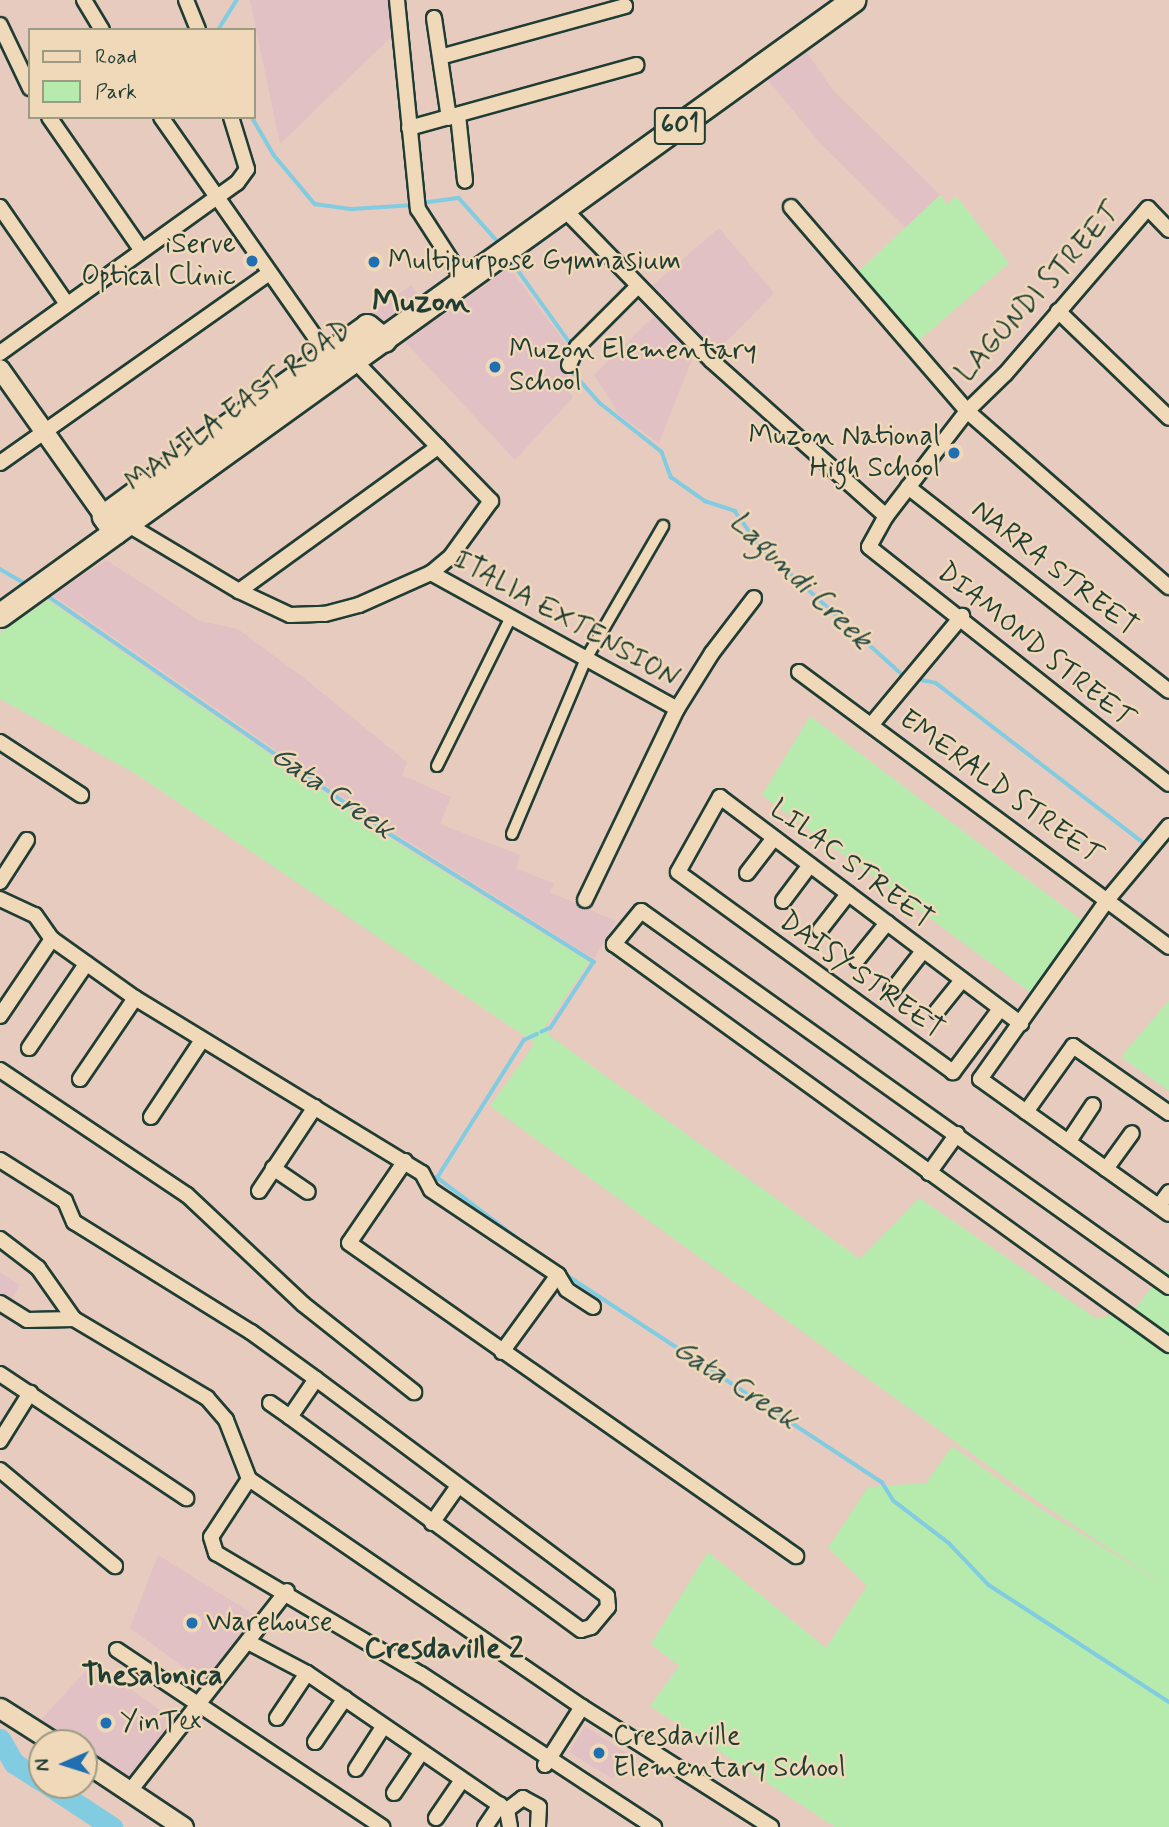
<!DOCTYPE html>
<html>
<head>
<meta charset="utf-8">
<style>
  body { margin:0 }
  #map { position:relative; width:1169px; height:1827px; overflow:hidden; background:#e7cbbf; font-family:Mynerve,sans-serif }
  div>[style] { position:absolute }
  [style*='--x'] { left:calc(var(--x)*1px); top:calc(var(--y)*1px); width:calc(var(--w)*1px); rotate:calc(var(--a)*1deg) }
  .built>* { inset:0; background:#e1c1c4 }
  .green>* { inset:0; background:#b6ebad }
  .stream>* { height:3.5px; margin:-1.75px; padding:0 1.75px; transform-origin:1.75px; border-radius:1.75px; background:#82cce2 }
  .river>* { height:21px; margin:-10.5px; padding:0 10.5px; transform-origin:10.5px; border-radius:10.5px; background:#82cce2 }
  .roads { filter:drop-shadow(2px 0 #1f3d34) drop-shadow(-2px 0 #1f3d34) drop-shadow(0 2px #1f3d34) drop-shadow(0 -2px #1f3d34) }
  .pedestrian>* { height:10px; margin:-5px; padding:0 5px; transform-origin:5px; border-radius:5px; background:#f0d9b8 }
  .minor>* { height:14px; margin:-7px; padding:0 7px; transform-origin:7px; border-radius:7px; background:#f0d9b8 }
  .tertiary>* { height:18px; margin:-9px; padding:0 9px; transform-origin:9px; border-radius:9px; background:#f0d9b8 }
  .secondary>* { height:19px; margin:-9.5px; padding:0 9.5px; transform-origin:9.5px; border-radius:9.5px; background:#f0d9b8 }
  .primary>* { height:23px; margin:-11.5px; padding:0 11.5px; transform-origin:11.5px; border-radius:11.5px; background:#f0d9b8 }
  .dots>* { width:19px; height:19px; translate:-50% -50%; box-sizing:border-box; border:4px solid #f0d9b8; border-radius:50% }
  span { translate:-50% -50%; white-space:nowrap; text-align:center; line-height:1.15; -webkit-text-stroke:5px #f0d9b8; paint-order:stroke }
  .shield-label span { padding:2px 5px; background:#f0d9b8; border:2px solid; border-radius:5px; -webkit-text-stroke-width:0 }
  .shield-label { font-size:26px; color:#1f3d34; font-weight:700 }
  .poi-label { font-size:28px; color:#1f3d34 }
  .right { translate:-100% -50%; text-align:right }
  .left { translate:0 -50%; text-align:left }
  .street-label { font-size:28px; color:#1f3d34 }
  .water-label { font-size:30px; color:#294b45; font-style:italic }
  .neighbourhood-label { font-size:30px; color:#1f3d34; font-weight:700 }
  .quarter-label { font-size:32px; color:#1f3d34; font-weight:700 }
  .legend { position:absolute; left:28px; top:28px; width:228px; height:91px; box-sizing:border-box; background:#f0d9b8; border:2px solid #9c9b83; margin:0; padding:9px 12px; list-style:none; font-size:21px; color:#1f3d34 }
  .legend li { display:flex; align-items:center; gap:14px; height:35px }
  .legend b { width:35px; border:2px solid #9c9b83 }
  .north { position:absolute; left:28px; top:1729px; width:70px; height:70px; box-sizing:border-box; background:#f0d9b8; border:2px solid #9c9b83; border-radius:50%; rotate:267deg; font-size:19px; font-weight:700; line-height:28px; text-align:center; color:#1f3d34 }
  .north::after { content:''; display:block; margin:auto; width:24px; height:32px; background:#1f6fb2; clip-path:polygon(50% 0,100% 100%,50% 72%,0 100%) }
</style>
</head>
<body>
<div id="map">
  <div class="built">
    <i style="clip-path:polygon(250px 0,389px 0,393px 35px,280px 144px)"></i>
    <i style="clip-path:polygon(806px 51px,832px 89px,940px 195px,906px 228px,820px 143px,767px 79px)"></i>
    <i style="clip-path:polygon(719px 228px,774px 293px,711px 357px,647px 290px)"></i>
    <i style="clip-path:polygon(509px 268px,568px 346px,556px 357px,568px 376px,565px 387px,573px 397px,515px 460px,405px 342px)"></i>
    <i style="clip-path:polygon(411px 285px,420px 297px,380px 326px,371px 313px)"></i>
    <i style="clip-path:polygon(656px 314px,694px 354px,659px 443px,620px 416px,594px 375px)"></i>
    <i style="clip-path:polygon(106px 560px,200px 621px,238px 629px,304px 678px,407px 762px,402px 775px,451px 797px,440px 824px,520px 855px,516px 868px,554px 884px,550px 892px,616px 921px,594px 959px,392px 831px,53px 595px)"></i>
    <i style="clip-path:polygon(0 1272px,20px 1285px,9px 1303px,0 1297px)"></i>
    <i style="clip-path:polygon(158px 1555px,258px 1617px,207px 1684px,130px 1628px)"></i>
    <i style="clip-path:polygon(94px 1662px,176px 1722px,127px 1786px,84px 1756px,84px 1743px,64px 1743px,37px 1724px)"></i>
    <i style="clip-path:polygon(585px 1726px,628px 1754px,613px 1779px,569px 1752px)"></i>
  </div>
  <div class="green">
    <i style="clip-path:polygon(940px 195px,947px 204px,956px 196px,1009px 263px,916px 343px,857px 273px)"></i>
    <i style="clip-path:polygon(48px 600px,397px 843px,589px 962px,545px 1027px,550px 1036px,860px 1259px,919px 1198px,1097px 1319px,1135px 1309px,1164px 1270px,1169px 1271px,1169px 1827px,835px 1827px,650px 1706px,679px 1666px,651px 1644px,708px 1552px,826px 1648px,867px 1586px,828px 1548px,868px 1487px,926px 1483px,952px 1446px,1033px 1504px,1166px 1586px,1036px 1500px,490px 1106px,535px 1043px,136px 774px,0 699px,0 633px)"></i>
    <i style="clip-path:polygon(810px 716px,1095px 930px,1042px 1001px,762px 795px)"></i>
    <i style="clip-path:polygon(1169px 1000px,1169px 1091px,1121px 1057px)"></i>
  </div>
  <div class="stream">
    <i style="--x:218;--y:30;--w:36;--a:-58"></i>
    <i style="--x:252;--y:117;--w:44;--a:59.9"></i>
    <i style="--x:274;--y:155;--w:64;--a:50.1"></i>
    <i style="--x:315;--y:204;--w:37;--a:8"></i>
    <i style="--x:352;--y:209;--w:62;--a:-3.7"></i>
    <i style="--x:422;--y:203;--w:37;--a:-8"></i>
    <i style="--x:459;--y:198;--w:62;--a:48.3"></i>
    <i style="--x:510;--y:259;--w:108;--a:54.4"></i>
    <i style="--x:569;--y:368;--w:47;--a:48.5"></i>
    <i style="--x:600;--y:403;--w:79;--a:38.3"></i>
    <i style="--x:662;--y:452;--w:27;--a:70"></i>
    <i style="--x:671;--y:477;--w:42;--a:35.2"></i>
    <i style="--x:705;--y:501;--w:32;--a:18"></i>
    <i style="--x:735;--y:511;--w:43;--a:54.5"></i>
    <i style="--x:760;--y:546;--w:195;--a:42.1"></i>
    <i style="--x:0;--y:569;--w:34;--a:30"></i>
    <i style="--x:45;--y:594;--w:420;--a:34.8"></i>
    <i style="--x:390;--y:834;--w:241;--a:32.1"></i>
    <i style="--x:594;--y:962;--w:79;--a:123.1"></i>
    <i style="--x:551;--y:1028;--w:10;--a:156"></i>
    <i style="--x:916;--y:679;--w:20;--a:11"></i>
    <i style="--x:936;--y:683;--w:265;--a:37.6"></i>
    <i style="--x:531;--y:1249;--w:118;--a:-142.9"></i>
    <i style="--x:437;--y:1178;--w:163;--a:-57.8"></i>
    <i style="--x:524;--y:1040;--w:14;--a:-25"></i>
    <i style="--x:562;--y:1272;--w:383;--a:33.3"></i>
    <i style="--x:882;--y:1482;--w:22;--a:58"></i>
    <i style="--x:894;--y:1501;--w:69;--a:37.4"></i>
    <i style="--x:949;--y:1543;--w:58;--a:46.4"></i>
    <i style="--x:989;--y:1585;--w:215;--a:33"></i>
  </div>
  <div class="river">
    <i style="--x:0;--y:1739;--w:28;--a:60"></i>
    <i style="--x:14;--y:1763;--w:33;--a:33"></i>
    <i style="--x:48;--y:1785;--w:77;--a:33.3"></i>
  </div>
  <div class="roads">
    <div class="pedestrian">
      <i style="--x:437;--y:766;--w:166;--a:-63.6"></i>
      <i style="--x:512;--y:834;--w:190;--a:-67.1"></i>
      <i style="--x:586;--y:659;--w:154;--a:-59.9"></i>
    </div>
    <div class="minor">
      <i style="--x:84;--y:0;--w:35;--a:59"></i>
      <i style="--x:186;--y:0;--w:32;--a:68"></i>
      <i style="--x:397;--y:0;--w:210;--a:84.3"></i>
      <i style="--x:418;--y:209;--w:87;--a:57.2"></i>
      <i style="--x:434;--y:18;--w:101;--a:81.5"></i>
      <i style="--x:0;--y:25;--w:70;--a:64.5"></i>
      <i style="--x:440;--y:57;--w:192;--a:-15.4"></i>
      <i style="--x:458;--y:115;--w:66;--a:83.9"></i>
      <i style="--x:49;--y:117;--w:160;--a:55.2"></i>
      <i style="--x:161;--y:117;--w:289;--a:55"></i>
      <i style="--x:409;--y:128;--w:236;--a:-15.5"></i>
      <i style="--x:0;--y:207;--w:118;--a:55.4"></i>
      <i style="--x:791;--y:207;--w:269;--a:49.2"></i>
      <i style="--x:967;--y:411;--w:268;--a:41.1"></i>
      <i style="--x:564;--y:209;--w:212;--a:45.8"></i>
      <i style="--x:712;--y:361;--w:233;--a:41.7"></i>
      <i style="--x:1169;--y:230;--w:30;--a:-134"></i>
      <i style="--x:1148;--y:208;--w:219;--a:130.7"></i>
      <i style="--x:1005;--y:374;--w:53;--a:135.8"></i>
      <i style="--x:967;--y:411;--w:133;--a:127.6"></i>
      <i style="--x:886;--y:516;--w:35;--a:119"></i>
      <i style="--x:869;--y:547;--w:382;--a:38.3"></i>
      <i style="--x:1058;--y:311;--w:154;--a:43.9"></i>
      <i style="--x:0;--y:353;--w:292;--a:-35.7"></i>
      <i style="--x:237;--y:183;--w:17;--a:-54"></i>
      <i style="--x:247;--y:169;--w:54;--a:-107.1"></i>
      <i style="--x:569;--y:365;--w:20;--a:-66"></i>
      <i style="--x:577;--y:347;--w:85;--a:-45"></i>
      <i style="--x:0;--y:463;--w:329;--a:-35.2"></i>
      <i style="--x:908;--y:487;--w:331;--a:38"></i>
      <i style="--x:127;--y:524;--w:131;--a:30.9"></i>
      <i style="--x:239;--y:591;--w:56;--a:25.2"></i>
      <i style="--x:290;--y:615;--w:35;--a:-2"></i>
      <i style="--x:325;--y:614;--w:35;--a:-15"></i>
      <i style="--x:359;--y:605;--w:79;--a:-24"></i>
      <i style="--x:431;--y:573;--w:26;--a:-40"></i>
      <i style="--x:451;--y:556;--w:68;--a:-54"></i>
      <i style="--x:491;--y:501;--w:195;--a:-134.2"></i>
      <i style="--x:431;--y:573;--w:281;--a:28.9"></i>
      <i style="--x:239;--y:591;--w:246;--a:-35.9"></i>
      <i style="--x:799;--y:672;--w:461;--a:36.6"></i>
      <i style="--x:872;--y:724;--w:141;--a:-50.2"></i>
      <i style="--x:0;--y:742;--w:97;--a:33.2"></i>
      <i style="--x:1169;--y:826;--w:95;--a:129.9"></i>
      <i style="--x:1108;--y:899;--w:221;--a:125.4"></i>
      <i style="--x:980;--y:1079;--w:232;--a:35.5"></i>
      <i style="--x:747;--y:873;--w:44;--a:-52.4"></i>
      <i style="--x:0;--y:882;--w:50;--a:-57.3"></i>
      <i style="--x:0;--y:899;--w:38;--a:25"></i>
      <i style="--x:35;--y:915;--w:29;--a:55"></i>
      <i style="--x:52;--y:939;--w:102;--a:35.4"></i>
      <i style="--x:135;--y:998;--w:336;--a:31.4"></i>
      <i style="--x:422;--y:1173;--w:19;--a:62"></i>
      <i style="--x:431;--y:1190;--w:153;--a:33.8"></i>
      <i style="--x:558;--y:1275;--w:17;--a:59"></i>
      <i style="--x:567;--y:1290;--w:31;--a:33"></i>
      <i style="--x:585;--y:900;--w:212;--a:-64.3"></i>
      <i style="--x:677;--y:709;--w:66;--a:-58"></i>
      <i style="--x:712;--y:653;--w:69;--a:-52.6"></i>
      <i style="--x:783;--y:901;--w:45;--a:-53.1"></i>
      <i style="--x:820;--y:930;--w:46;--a:-52.1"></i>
      <i style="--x:857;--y:960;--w:48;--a:-51"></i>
      <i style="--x:891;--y:992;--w:52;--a:-52"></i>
      <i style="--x:1000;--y:1009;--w:79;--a:126.7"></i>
      <i style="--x:953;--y:1072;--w:340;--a:-144"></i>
      <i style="--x:678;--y:872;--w:86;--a:-60.8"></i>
      <i style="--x:720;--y:797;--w:377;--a:37"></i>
      <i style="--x:937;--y:1011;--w:40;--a:-51"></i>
      <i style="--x:0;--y:1016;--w:93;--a:-56"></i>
      <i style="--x:29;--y:1048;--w:102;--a:-55.8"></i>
      <i style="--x:0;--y:1070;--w:225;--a:33.8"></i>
      <i style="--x:187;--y:1195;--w:159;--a:43.2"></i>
      <i style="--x:303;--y:1304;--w:142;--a:38.4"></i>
      <i style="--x:80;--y:1079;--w:98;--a:-55.8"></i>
      <i style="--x:1026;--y:1112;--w:81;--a:-54.5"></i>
      <i style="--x:1073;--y:1046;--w:117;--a:34.9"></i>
      <i style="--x:151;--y:1117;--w:92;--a:-56.5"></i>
      <i style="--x:1069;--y:1141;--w:43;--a:-56.3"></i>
      <i style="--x:0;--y:1160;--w:77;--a:32.2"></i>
      <i style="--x:65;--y:1201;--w:23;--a:67"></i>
      <i style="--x:74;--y:1222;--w:208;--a:31.9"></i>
      <i style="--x:251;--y:1332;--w:80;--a:35.9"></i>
      <i style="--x:316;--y:1379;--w:363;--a:36.7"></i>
      <i style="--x:607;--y:1596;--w:11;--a:85"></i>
      <i style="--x:608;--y:1607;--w:26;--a:130"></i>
      <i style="--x:591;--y:1627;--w:10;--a:163"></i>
      <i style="--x:581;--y:1630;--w:361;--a:-143.8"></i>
      <i style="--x:405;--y:1161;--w:99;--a:124.3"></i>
      <i style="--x:349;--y:1243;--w:546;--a:35"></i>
      <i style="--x:273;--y:1168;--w:42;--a:34.4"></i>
      <i style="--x:1106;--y:1169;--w:44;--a:-54.2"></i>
      <i style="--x:929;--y:1173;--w:48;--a:-54.3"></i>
      <i style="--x:259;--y:1191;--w:101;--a:-56.3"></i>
      <i style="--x:1159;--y:1206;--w:17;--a:-54"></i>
      <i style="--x:0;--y:1239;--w:48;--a:37.3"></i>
      <i style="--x:38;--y:1268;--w:62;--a:54.8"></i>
      <i style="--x:74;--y:1319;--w:155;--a:30.7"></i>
      <i style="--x:207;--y:1398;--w:29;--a:49"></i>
      <i style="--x:226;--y:1420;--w:63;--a:68.7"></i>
      <i style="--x:1169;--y:1287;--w:648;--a:-144.54"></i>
      <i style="--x:641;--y:911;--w:43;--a:129.3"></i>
      <i style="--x:614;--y:944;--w:685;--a:35.85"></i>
      <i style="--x:0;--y:1303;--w:32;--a:32"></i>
      <i style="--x:27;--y:1320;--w:47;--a:-1.2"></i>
      <i style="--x:502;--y:1352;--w:95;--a:-54"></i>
      <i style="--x:0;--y:1374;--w:224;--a:33.7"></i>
      <i style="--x:270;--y:1403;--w:24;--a:35"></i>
      <i style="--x:290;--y:1417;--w:46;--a:-55.6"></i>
      <i style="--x:0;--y:1441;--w:57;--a:-58"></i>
      <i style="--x:0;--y:1470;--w:150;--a:39.9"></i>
      <i style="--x:249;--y:1479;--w:404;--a:34.4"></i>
      <i style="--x:582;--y:1707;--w:224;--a:32.4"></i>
      <i style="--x:249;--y:1479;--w:69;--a:123.2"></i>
      <i style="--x:211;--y:1537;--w:17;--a:73"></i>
      <i style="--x:216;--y:1553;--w:238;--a:30.6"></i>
      <i style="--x:421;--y:1674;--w:279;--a:33.3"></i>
      <i style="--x:432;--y:1523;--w:45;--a:-54.9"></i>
      <i style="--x:250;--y:1643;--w:64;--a:27.8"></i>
      <i style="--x:307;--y:1673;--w:242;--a:34.4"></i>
      <i style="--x:117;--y:1650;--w:319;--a:33.7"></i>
      <i style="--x:277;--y:1718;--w:54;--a:-56.3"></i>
      <i style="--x:315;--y:1742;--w:53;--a:-55.7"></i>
      <i style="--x:545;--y:1765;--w:69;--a:-57.5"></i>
      <i style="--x:356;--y:1769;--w:50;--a:-57.3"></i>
      <i style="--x:130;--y:1791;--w:254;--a:-51.9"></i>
      <i style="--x:394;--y:1793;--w:48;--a:-56"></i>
      <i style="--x:436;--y:1818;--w:46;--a:-55.6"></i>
      <i style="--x:485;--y:1827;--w:27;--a:-56"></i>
      <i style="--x:510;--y:1827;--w:17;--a:-100"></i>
      <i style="--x:507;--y:1810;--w:20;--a:-37"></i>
      <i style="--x:523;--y:1798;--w:18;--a:29"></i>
      <i style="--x:539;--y:1807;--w:20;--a:93"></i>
    </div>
    <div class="tertiary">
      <i style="--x:0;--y:369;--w:180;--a:54.7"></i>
    </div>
    <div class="secondary">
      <i style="--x:0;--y:1708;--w:65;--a:32.5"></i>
      <i style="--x:84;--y:1761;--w:119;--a:33.7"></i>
    </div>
    <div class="primary">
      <i style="--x:115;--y:532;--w:19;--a:-125"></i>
      <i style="--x:104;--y:516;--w:135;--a:-36.3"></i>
      <i style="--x:213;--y:436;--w:189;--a:-35.5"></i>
      <i style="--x:367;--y:326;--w:22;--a:39"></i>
      <i style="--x:0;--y:615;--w:1052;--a:-35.79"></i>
    </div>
  </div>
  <div class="dots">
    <i style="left:252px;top:261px;background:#1f6fb2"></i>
    <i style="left:374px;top:262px;background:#1f6fb2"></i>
    <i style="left:495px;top:367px;background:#1f6fb2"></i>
    <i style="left:954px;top:453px;background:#1f6fb2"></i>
    <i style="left:192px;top:1623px;background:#1f6fb2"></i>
    <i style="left:106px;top:1723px;background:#1f6fb2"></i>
    <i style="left:599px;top:1753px;background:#1f6fb2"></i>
  </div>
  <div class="shield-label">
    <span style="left:680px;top:126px">601</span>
  </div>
  <div class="poi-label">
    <span class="right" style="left:236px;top:261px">iServe<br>Optical Clinic</span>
    <span class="left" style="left:388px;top:262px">Multipurpose Gymnasium</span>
    <span class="left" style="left:509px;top:367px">Muzon Elementary<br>School</span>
    <span class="right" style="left:940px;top:453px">Muzon National<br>High School</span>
    <span class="left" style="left:206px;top:1623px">Warehouse</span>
    <span class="left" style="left:120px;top:1723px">YinTex</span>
    <span class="left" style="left:613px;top:1753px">Cresdaville<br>Elementary School</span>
  </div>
  <div class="street-label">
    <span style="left:1039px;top:293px;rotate:-48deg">LAGUNDI STREET</span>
    <span style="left:239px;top:407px;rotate:-36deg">MANILA EAST ROAD</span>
    <span style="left:1054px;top:569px;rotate:38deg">NARRA STREET</span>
    <span style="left:566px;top:620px;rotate:29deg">ITALIA EXTENSION</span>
    <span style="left:1035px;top:646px;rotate:39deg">DIAMOND STREET</span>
    <span style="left:1000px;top:788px;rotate:36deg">EMERALD STREET</span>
    <span style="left:851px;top:865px;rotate:37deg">LILAC STREET</span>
    <span style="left:861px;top:976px;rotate:36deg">DAISY STREET</span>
  </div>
  <div class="water-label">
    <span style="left:800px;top:581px;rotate:44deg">Lagundi Creek</span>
    <span style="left:332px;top:793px;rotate:35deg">Gata Creek</span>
    <span style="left:735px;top:1385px;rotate:33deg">Gata Creek</span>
  </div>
  <div class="neighbourhood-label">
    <span style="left:444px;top:1649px">Cresdaville 2</span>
    <span style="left:152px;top:1676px">Thesalonica</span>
  </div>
  <div class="quarter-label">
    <span style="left:421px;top:302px">Muzon</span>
  </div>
  <ul class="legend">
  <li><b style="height:9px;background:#f0d9b8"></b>Road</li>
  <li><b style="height:19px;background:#b6ebad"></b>Park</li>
  </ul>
  <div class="north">N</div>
</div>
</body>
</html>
